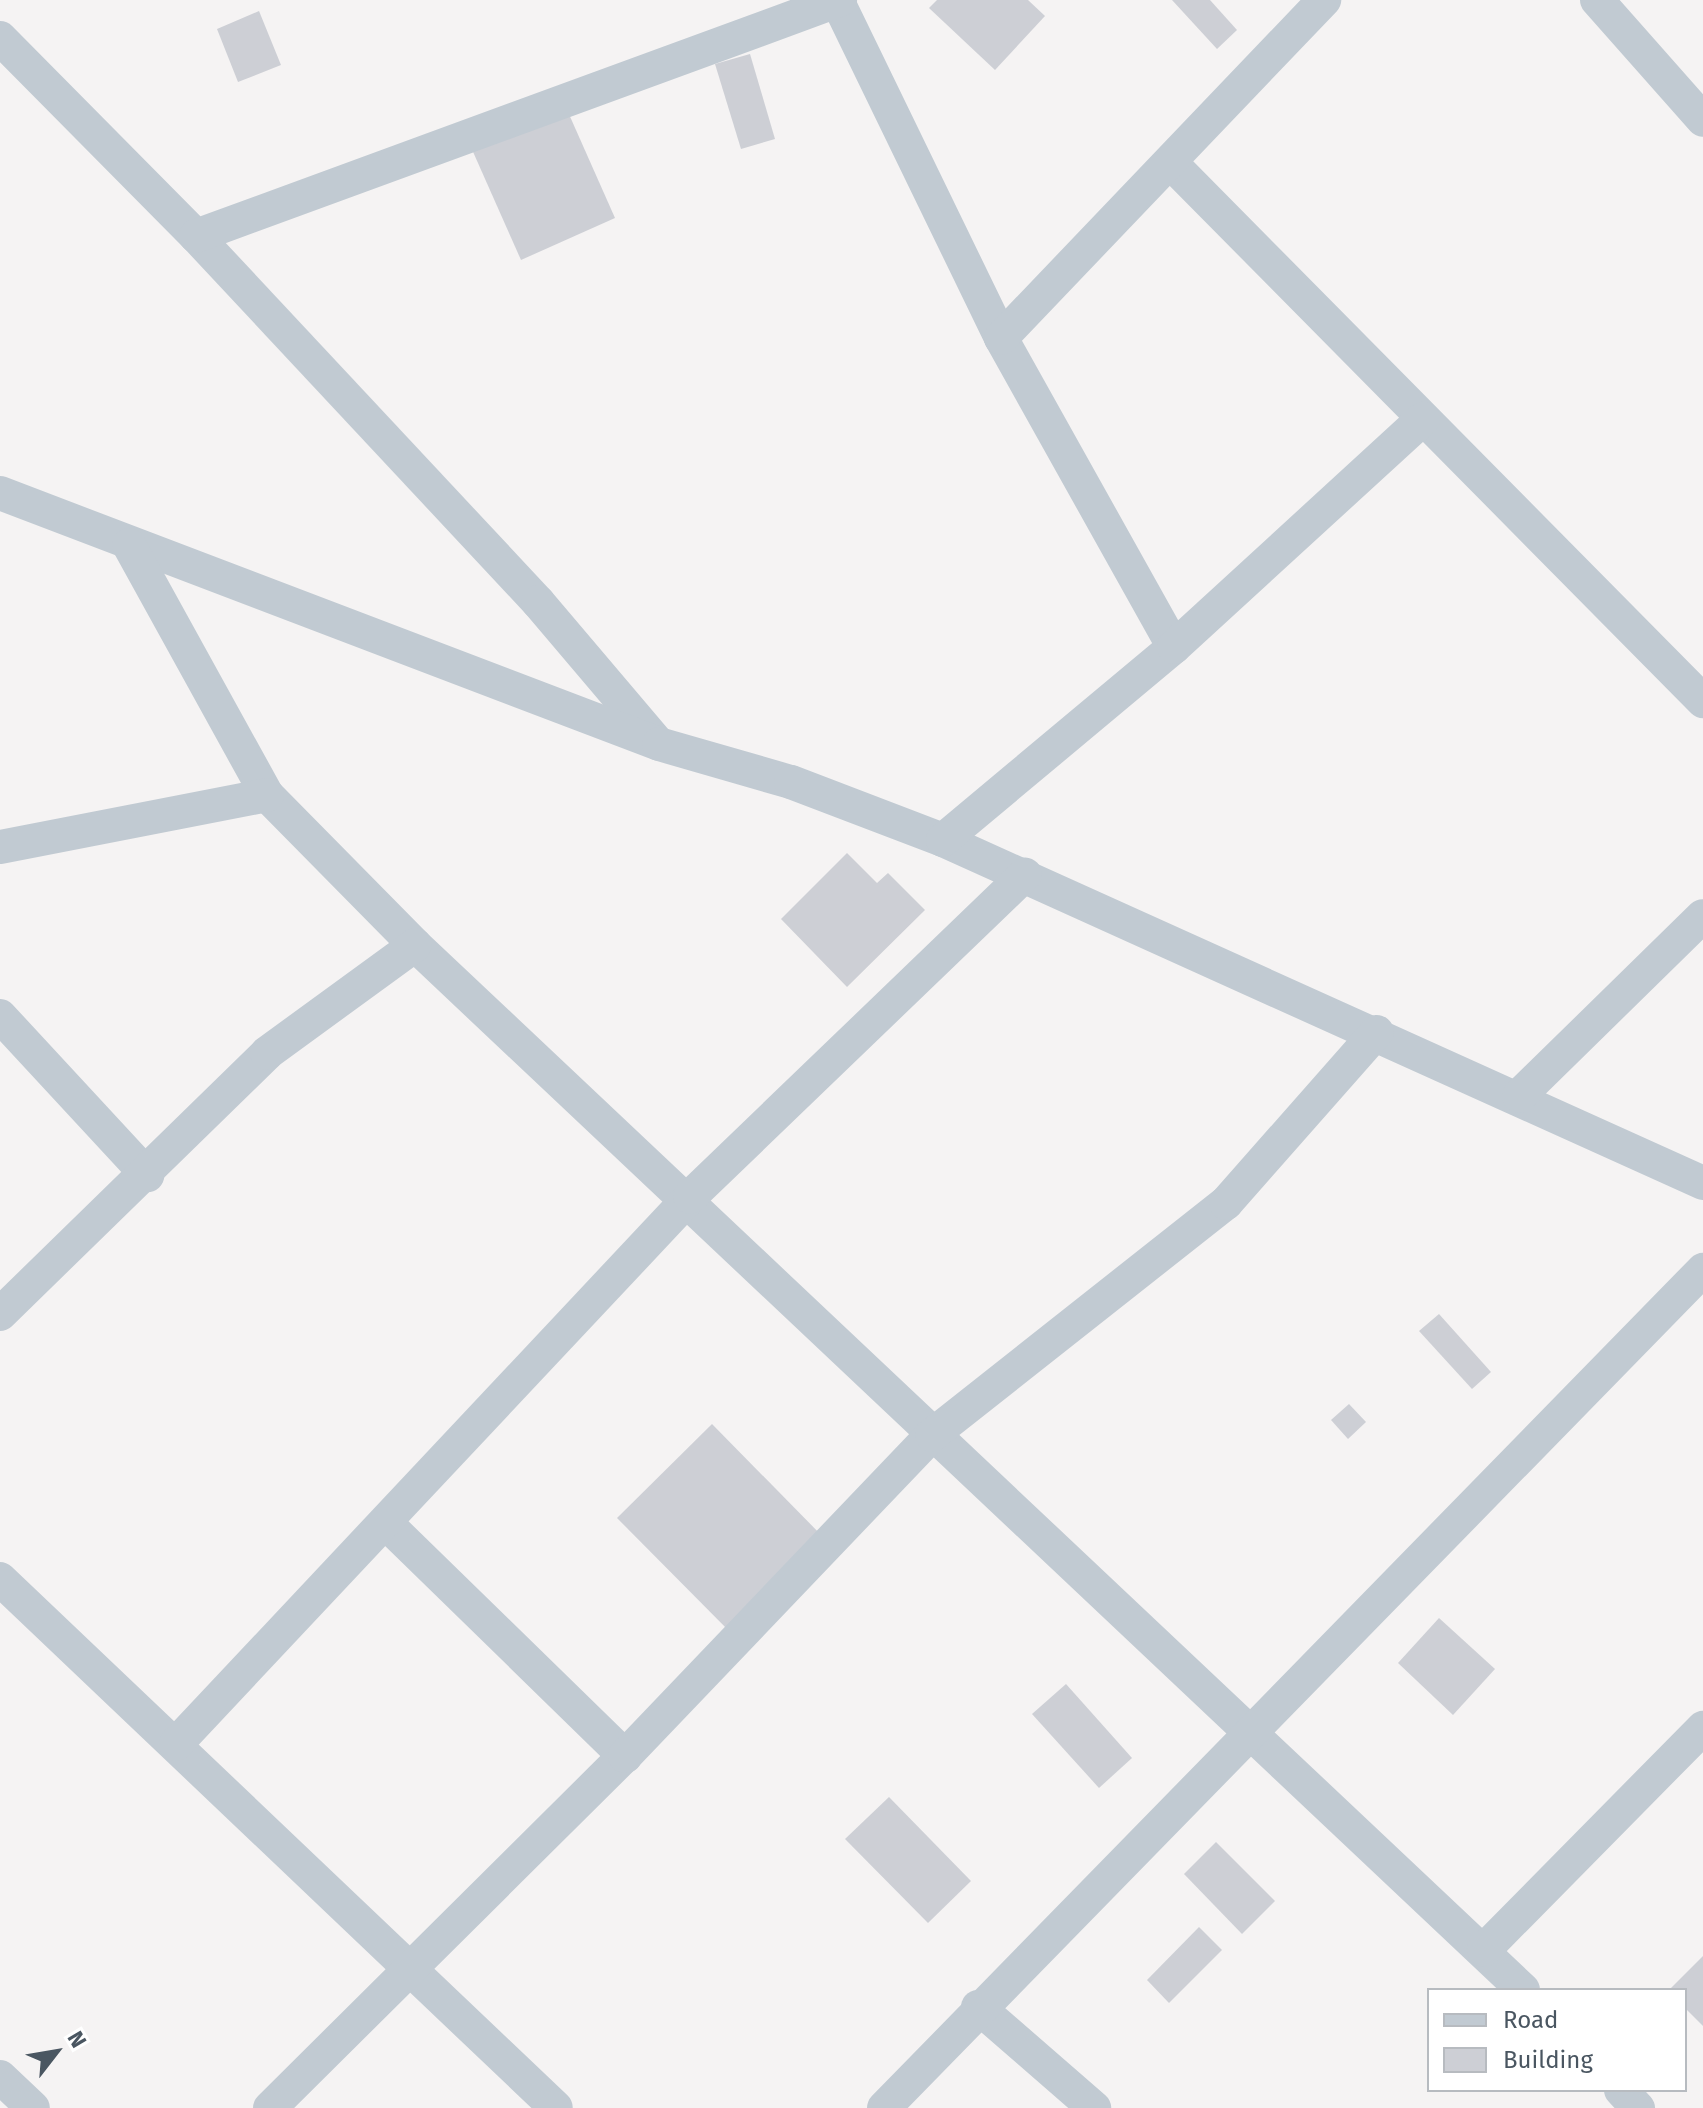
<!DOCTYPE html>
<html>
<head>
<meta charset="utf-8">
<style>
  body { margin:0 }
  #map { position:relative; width:1703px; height:2108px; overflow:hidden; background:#f5f3f3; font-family:"Fira Sans",sans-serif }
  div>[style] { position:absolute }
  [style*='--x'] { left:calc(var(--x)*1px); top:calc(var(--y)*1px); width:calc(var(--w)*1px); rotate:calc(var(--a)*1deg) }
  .building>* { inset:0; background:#cdcfd5 }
  .minor>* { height:34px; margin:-17px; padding:0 17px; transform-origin:17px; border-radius:17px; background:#c1cad2 }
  span { translate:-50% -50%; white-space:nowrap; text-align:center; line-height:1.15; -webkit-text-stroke:6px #fff; paint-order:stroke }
  .legend { position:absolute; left:1427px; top:1988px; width:260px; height:104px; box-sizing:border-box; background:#fff; border:2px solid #b7bbc0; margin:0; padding:10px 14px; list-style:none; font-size:24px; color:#4a5661 }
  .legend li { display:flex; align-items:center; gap:16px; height:40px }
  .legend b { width:40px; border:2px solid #b7bbc0 }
  .north { position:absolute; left:16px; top:2012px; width:80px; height:80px; -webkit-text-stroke:6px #fff; paint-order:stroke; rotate:59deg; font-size:22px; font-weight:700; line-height:32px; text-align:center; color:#4a5661 }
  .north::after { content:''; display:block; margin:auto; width:28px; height:36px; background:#4a5661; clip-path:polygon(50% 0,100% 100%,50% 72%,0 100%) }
</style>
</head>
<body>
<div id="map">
  <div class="building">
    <i style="clip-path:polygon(937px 0,1028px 0,1045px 16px,995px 70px,929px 8px)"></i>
    <i style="clip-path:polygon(1172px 0,1210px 0,1237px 30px,1217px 49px)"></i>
    <i style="clip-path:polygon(259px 11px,281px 65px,238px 82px,217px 29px)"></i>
    <i style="clip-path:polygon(750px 54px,775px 139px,741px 149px,715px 64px)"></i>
    <i style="clip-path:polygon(564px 103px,615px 218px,521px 260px,470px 145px)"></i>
    <i style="clip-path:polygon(847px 853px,877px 883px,888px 873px,925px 910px,847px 987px,781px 919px)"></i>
    <i style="clip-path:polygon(1439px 1314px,1491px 1372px,1472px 1389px,1419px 1331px)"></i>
    <i style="clip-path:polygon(1349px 1404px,1366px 1422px,1348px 1439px,1331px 1420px)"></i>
    <i style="clip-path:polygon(712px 1424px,830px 1544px,735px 1637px,617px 1518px)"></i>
    <i style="clip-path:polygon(1439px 1618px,1495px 1669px,1453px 1715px,1398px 1663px)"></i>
    <i style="clip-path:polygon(1066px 1684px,1132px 1758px,1099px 1788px,1032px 1714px)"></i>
    <i style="clip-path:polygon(889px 1797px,971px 1881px,928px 1923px,845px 1839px)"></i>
    <i style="clip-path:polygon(1216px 1842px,1275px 1901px,1242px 1934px,1184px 1874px)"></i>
    <i style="clip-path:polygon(1199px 1927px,1222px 1950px,1169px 2003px,1147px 1980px)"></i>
    <i style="clip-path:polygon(1703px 1956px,1703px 2026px,1685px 2008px,1685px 1990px,1669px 1990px)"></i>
  </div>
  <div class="minor">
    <i style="--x:837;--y:0;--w:376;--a:64.1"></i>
    <i style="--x:1001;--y:338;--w:354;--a:60.8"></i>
    <i style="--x:1597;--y:0;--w:160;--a:48.5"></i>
    <i style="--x:0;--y:38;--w:279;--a:45.3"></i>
    <i style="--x:196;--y:236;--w:501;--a:46.94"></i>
    <i style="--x:538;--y:602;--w:182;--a:49.7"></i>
    <i style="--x:1171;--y:163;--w:757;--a:45.32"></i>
    <i style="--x:196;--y:236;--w:686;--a:-20.13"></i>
    <i style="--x:1001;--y:338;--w:468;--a:-46.3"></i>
    <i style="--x:0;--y:493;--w:705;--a:20.85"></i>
    <i style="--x:659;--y:744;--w:137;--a:16.1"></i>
    <i style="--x:791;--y:782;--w:163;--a:20.9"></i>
    <i style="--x:943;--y:840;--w:834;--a:24.29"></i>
    <i style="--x:129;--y:545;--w:286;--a:61.1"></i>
    <i style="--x:267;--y:795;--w:211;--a:45.4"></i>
    <i style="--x:415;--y:945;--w:1523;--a:43.32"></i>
    <i style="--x:943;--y:840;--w:301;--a:-39.9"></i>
    <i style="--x:1174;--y:647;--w:338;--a:-42.5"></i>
    <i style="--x:0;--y:847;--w:272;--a:-11"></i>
    <i style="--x:0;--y:1016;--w:217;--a:47.2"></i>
    <i style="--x:1519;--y:1096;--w:257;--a:-44.4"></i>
    <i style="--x:0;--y:1314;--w:373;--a:-44.3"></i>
    <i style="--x:267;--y:1053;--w:183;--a:-36.1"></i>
    <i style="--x:389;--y:1526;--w:330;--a:44.3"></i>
    <i style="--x:0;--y:1579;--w:767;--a:43.57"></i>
    <i style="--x:176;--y:1744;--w:751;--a:-46.78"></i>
    <i style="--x:690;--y:1197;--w:465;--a:-43.9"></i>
    <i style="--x:1484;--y:1950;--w:312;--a:-45.4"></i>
    <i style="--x:978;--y:2007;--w:154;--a:41"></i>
    <i style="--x:0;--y:2077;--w:45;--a:43.2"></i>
    <i style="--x:1621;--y:2090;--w:25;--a:47"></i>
    <i style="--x:270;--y:2108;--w:500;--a:-44.8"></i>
    <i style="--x:625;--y:1756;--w:444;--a:-46.3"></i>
    <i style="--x:932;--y:1435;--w:375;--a:-38.3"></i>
    <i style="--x:1226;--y:1203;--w:228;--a:-48.6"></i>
    <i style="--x:884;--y:2108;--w:1172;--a:-45.66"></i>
  </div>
  <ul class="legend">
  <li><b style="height:10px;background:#c1cad2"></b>Road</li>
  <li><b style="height:22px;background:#cdcfd5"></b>Building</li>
  </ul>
  <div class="north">N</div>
</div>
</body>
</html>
